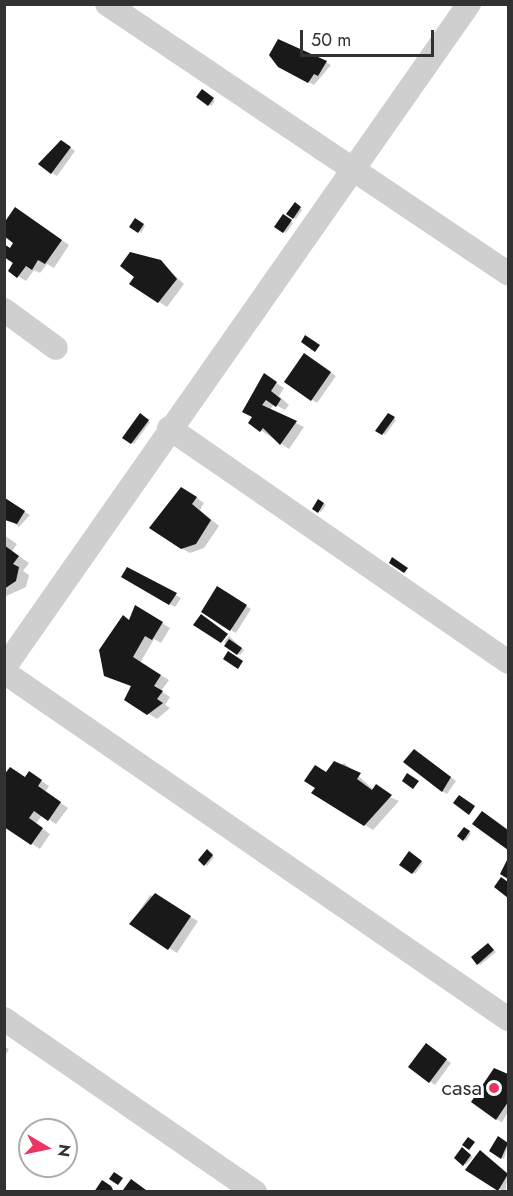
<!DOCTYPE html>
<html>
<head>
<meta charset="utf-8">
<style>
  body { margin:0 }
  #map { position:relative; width:513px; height:1196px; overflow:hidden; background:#fff; font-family:Jost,sans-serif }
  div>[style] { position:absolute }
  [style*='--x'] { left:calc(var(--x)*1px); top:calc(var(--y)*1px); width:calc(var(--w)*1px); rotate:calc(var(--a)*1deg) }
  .shadow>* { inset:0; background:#0003 }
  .building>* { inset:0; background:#191919 }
  .minor>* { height:24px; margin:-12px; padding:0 12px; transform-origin:12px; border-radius:12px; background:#cfcfcf }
  .dots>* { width:16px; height:16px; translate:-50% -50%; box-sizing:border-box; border:3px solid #fff; border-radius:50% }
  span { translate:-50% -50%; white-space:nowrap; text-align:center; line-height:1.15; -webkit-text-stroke:6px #fff; paint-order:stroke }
  .poi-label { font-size:22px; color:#323232 }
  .right { translate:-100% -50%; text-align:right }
  .frame { position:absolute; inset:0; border:6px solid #323232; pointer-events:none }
  .north { position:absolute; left:18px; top:1118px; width:60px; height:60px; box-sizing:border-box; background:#fff; border:2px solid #adadad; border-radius:50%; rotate:99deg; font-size:16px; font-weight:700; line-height:24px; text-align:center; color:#323232 }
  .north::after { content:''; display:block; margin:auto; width:21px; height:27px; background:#ea3461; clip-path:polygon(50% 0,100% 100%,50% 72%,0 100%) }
  .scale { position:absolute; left:300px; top:30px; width:134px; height:27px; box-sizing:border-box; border:3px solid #323232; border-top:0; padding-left:8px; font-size:18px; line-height:21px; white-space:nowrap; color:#323232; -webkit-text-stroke:4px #fff; paint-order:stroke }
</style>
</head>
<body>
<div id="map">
  <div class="shadow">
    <i style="clip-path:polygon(279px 41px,326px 62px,331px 65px,314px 85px,279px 66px)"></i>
    <i style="clip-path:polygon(202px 91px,215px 101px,211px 106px,198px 97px)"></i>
    <i style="clip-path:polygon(67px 145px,75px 151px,57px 176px,52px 173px)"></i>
    <i style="clip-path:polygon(295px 204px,302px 210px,296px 219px,288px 214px)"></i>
    <i style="clip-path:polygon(24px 214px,69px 245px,54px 268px,47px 264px,40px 273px,34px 270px,26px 281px,10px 271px)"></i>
    <i style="clip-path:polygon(284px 216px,293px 223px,286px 233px,276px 227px)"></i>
    <i style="clip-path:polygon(135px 220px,145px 226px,141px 233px,131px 227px)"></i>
    <i style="clip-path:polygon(160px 262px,184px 284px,167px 307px,131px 284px)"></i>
    <i style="clip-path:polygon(310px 358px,336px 376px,317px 403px,286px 382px)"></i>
    <i style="clip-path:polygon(272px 380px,284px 388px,279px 396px,289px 405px,285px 410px,274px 404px,270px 410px,304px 427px,289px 449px,250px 423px)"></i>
    <i style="clip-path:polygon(140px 415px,150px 422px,134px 444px,124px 437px)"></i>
    <i style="clip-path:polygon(388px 415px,396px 420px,385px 435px,378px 430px)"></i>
    <i style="clip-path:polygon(190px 493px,204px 503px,200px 510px,219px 526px,204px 548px,190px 553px,181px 548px)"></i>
    <i style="clip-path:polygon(4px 500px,30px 515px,19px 527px,4px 516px)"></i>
    <i style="clip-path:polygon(319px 501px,326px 505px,321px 512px,314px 508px)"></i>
    <i style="clip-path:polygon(4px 535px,17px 544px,12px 551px,29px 563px,23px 571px,29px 575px,26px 587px,4px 597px)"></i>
    <i style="clip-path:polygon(128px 569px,181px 598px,175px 607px,123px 577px)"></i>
    <i style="clip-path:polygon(218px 588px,251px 609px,236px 633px,232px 631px)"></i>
    <i style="clip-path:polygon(136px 607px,170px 628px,161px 643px,154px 639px,140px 663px,169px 680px,161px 691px,170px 697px,165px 705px,170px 708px,157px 719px,126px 700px,133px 687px,105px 675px)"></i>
    <i style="clip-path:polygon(229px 636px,244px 650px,240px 655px,224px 642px)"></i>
    <i style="clip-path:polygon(420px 754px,456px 781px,447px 794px,442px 791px)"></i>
    <i style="clip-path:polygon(344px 763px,374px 790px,399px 801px,373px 830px,314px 793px,327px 774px)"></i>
    <i style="clip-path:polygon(26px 778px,37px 778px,49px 786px,45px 792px,68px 808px,56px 824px,42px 815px,36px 824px,50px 834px,40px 849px,4px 825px)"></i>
    <i style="clip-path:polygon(464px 829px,471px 833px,466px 841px,459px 836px)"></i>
    <i style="clip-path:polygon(209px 852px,214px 857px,207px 866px,205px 864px)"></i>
    <i style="clip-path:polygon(409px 853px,423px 863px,415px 874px,401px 865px)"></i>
    <i style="clip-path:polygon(150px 895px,198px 921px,177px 953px,131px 923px)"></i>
    <i style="clip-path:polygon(488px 945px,496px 952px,480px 965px,478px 964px)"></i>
    <i style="clip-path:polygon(4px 1047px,9px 1049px,4px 1058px)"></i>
    <i style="clip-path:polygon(431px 1048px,451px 1063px,435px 1085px,429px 1081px)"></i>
    <i style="clip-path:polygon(494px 1070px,508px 1076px,508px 1112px,502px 1122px,496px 1119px)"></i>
    <i style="clip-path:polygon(498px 1138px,508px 1144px,504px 1159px,491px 1151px)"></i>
    <i style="clip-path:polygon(462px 1149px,473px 1157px,466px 1165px,456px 1158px)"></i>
    <i style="clip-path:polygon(485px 1155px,508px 1174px,505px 1192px,468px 1170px)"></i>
  </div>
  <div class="building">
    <i style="clip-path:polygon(278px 39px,327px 61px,318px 76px,314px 74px,308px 83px,278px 67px,269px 55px)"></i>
    <i style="clip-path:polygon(202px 89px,214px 98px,208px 106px,196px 97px)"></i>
    <i style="clip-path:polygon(61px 140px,71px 147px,51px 174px,38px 164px)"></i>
    <i style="clip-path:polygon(295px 202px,301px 207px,293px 219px,286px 214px)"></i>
    <i style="clip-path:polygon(15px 207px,62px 240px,45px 264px,38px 260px,32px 270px,26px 266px,17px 278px,8px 271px,13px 263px,4px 257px,4px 244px,10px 248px,13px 243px,4px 236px,4px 223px)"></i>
    <i style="clip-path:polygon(283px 214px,292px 220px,283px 233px,274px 227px)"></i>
    <i style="clip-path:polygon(135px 218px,144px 224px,138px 233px,129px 227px)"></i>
    <i style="clip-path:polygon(130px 252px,161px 260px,177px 279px,158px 303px,129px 284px,134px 277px,120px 266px)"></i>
    <i style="clip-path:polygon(305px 335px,320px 345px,315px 352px,301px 342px)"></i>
    <i style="clip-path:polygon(304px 353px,331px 372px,311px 401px,284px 382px)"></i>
    <i style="clip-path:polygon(264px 373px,277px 382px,271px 391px,281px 399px,276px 407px,266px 400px,262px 405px,297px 421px,280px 445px,263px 428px,260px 432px,248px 423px,252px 417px,242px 412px)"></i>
    <i style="clip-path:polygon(140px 413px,149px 420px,131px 444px,122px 438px)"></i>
    <i style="clip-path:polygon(388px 413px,395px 417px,382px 435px,375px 431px)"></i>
    <i style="clip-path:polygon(181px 487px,197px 497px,192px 504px,211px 520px,196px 544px,181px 549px,149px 528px)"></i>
    <i style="clip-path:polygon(5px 498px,25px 511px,17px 524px,5px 520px)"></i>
    <i style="clip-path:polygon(318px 499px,324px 503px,318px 513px,312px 509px)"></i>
    <i style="clip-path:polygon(4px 545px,19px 556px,13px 564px,19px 567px,16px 581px,4px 589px)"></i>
    <i style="clip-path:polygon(392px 557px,408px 568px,404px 573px,389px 563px)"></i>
    <i style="clip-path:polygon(127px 567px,177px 593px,169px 605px,121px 577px)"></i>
    <i style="clip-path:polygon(217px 586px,247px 605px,230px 631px,201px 612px)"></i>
    <i style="clip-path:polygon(135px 605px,163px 622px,152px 640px,145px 636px,133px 657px,161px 675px,154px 686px,163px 691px,157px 699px,163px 703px,147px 715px,124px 700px,131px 686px,104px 676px,99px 650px,123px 615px,129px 620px)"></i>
    <i style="clip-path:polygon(201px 614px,228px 634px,221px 643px,193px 625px)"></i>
    <i style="clip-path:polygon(229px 639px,242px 648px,237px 655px,224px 646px)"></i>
    <i style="clip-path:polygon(228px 651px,243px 661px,238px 669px,223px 659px)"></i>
    <i style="clip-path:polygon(414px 749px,451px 777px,442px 792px,403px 762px)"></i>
    <i style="clip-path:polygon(334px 761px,361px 773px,357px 779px,372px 790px,376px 784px,392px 795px,364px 826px,311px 793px,315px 788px,304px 781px,315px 765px,326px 772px)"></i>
    <i style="clip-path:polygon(10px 767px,25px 777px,29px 771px,42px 780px,38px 786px,61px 802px,48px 821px,34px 811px,29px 818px,43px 828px,31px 845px,4px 827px,4px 775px)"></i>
    <i style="clip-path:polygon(407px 773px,419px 781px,413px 789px,402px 781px)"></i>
    <i style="clip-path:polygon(459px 795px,475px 806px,469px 815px,453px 803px)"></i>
    <i style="clip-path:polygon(482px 811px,508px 830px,508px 850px,472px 824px)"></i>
    <i style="clip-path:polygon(464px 827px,470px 831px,463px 841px,457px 836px)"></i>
    <i style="clip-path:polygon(207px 849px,213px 855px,204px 866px,198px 860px)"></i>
    <i style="clip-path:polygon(409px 851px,422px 861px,412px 874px,399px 865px)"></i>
    <i style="clip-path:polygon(508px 858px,508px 879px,500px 874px)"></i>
    <i style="clip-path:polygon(501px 877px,508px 882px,508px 898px,494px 887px)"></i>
    <i style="clip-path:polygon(155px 893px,191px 916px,168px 950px,129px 924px)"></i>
    <i style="clip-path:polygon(488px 943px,494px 950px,477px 965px,471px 957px)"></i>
    <i style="clip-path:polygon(426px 1043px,447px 1059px,429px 1083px,408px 1067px)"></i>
    <i style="clip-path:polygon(494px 1068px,508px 1074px,508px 1102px,496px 1120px,471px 1102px)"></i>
    <i style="clip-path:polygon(498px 1136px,508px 1143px,501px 1159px,489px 1151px)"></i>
    <i style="clip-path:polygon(468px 1137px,475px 1142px,469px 1150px,462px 1145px)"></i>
    <i style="clip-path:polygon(462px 1147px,471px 1155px,463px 1166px,454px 1158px)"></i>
    <i style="clip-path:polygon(480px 1150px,508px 1174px,498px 1191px,465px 1170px)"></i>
    <i style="clip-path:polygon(114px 1172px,123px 1178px,118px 1185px,109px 1179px)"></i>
    <i style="clip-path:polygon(131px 1179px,146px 1190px,145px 1192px,123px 1190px)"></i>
    <i style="clip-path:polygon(102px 1180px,111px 1186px,114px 1192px,94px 1192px)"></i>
  </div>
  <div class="minor">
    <i style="--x:107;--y:4;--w:483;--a:33.9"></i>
    <i style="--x:4;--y:310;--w:64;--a:36.2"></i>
    <i style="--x:169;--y:428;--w:412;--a:34.6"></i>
    <i style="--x:4;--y:668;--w:811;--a:-55"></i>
    <i style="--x:4;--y:672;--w:612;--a:34.55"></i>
    <i style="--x:4;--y:1019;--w:305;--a:34.6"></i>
  </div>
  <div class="dots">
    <i style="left:494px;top:1088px;background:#ea3461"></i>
  </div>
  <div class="poi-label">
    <span class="right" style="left:482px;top:1088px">casa</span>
  </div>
  <div class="frame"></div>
  <div class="north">N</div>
  <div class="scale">50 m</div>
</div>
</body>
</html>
